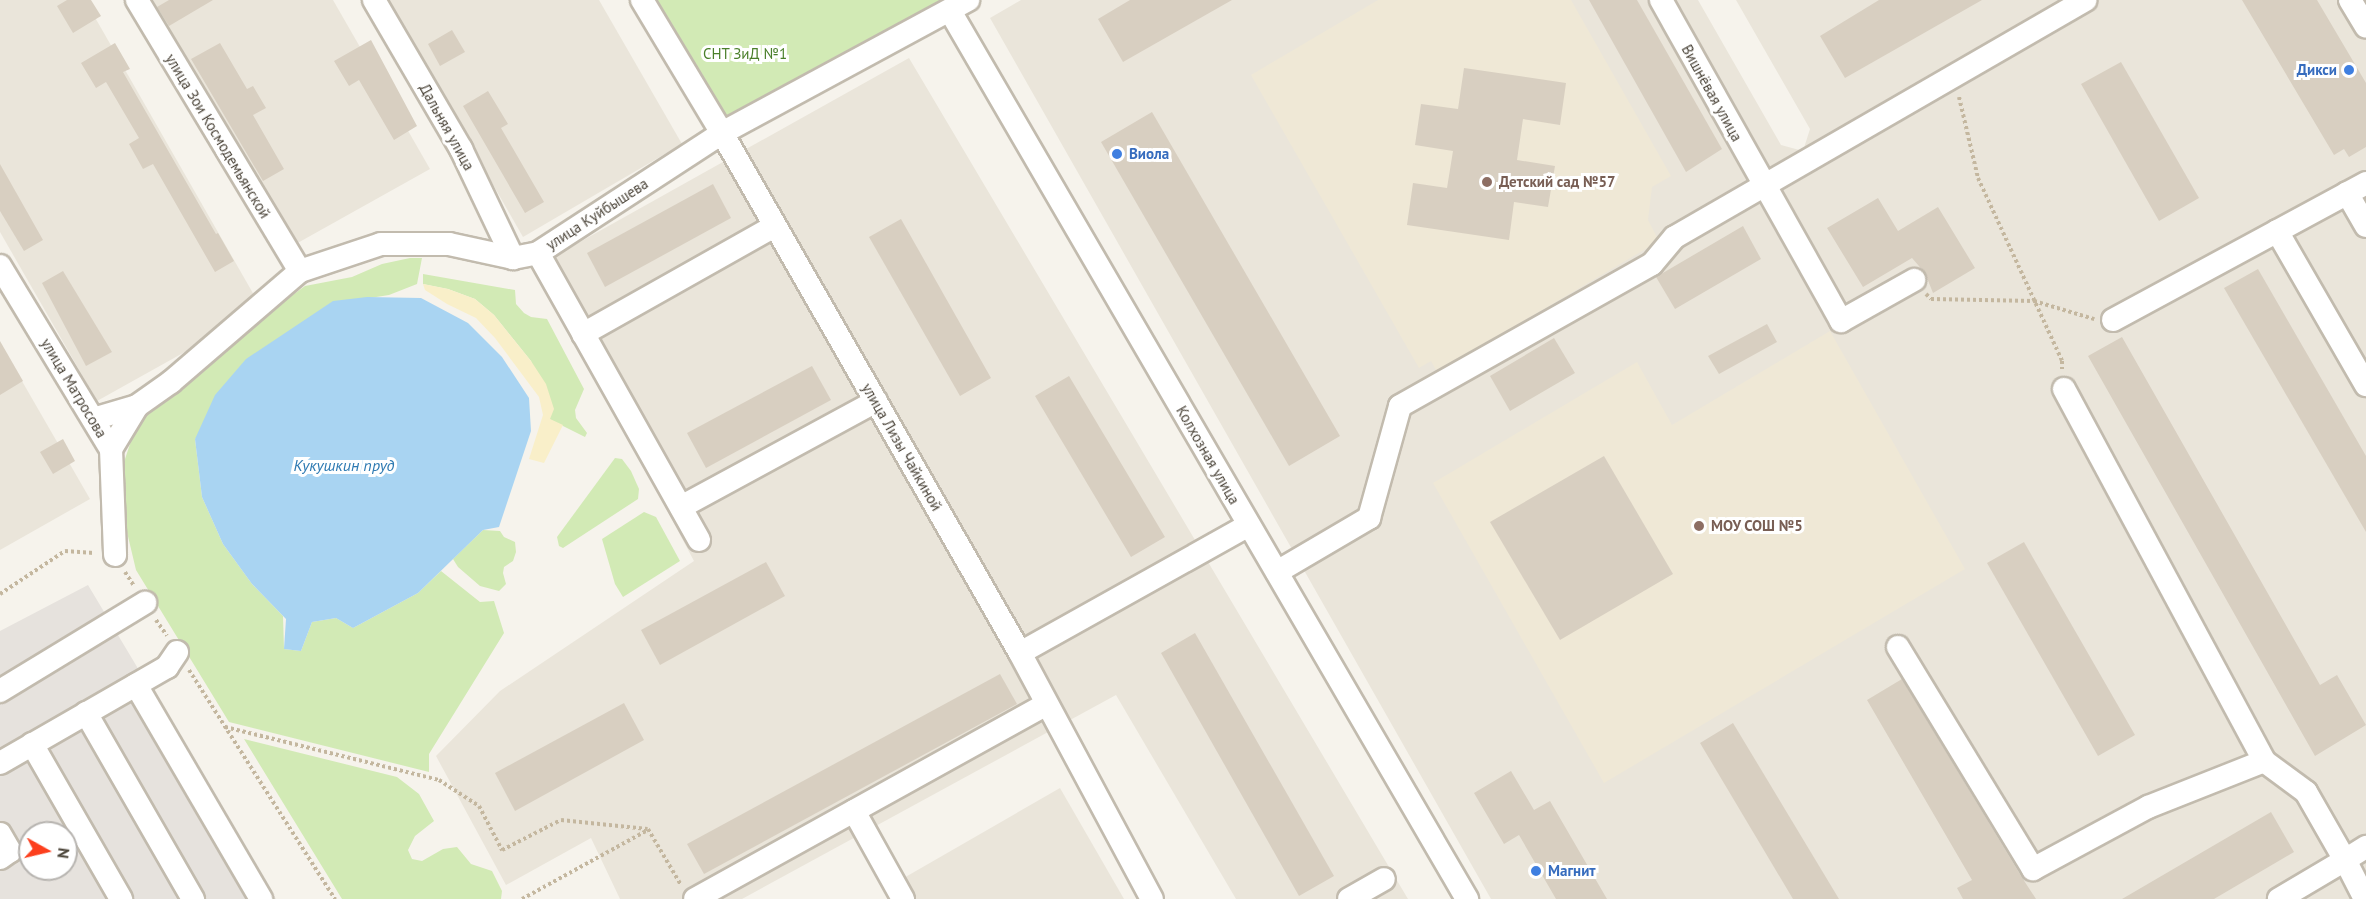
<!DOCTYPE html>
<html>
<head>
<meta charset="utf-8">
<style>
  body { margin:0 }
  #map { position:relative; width:2366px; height:899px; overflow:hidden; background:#f6f3ec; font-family:"PT Sans",sans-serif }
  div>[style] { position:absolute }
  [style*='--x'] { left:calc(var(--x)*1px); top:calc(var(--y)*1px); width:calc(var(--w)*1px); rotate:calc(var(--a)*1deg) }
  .residential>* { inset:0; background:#eae5da }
  .industrial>* { inset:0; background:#e6e2dd }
  .education>* { inset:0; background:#efe8d6 }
  .green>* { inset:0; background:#d2eab5 }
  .sand>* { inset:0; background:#f9efc9 }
  .water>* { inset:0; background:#a9d4f2 }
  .building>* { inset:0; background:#d8cfc1 }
  .path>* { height:4px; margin-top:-2px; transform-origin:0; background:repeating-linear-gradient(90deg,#c4b79f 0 3px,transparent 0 6px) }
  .roads { filter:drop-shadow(2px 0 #c2bbae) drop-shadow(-2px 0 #c2bbae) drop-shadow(0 2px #c2bbae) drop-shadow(0 -2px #c2bbae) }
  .minor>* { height:22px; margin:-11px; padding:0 11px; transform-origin:11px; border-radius:11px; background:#fff }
  .dots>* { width:16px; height:16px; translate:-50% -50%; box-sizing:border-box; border:3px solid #fff; border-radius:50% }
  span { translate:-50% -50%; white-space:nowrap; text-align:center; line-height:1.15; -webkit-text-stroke:6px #fff; paint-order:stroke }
  .park-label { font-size:15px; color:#4a7f2a }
  .shop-label { font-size:15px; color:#366cbe; font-weight:700 }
  .right { translate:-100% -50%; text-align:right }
  .left { translate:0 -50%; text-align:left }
  .street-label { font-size:15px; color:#4b4439 }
  .education-label { font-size:15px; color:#785e54; font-weight:700 }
  .water-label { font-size:16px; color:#2e7ab2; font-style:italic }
  .north { position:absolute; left:18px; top:821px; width:60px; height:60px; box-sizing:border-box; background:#fff; border:2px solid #b7b4b0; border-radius:50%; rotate:98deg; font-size:16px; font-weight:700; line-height:24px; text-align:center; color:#4b4439 }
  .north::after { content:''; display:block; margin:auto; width:21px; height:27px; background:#fc3f1d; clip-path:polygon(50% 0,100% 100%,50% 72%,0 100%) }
</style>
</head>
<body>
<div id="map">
  <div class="residential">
    <i style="clip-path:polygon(0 0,85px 0,262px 309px,97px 401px,0 232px)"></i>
    <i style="clip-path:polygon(153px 0,333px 0,430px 169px,294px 245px)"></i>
    <i style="clip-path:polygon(387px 0,599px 0,682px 144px,523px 237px)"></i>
    <i style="clip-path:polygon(1021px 0,1698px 0,1781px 145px,1803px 151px,1810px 129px,1736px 0,2347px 0,2366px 34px,2366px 899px,1491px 899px,990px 18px)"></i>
    <i style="clip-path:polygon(909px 58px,1408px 899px,1236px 899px,1116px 695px,742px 899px,620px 899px,591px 838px,506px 885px,436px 756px,500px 691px,694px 561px,537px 266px)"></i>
    <i style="clip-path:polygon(0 343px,90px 499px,0 550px)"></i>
    <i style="clip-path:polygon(1060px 788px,1124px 899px,913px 899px,902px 879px)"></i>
  </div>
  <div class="industrial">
    <i style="clip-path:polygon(evenodd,88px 585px,276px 899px,0 899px,0 631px,88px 585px,30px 833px,66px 833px,66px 869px,30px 869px,30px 833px)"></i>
  </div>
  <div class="education">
    <i style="clip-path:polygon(1378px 0,1571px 0,1671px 176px,1652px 187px,1648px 220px,1659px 241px,1437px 372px,1431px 361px,1419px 368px,1251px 75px)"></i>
    <i style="clip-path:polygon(1830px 331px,1965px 569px,1604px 783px,1433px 483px,1637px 362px,1672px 425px)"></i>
  </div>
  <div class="green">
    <i style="clip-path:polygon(652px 0,943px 0,725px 129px)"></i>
    <i style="clip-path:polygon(410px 258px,422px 258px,417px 284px,389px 295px,370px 298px,195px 439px,202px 497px,223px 544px,252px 584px,283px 616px,284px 649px,301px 651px,312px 622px,336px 618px,353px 628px,418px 593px,441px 571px,480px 602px,494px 601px,504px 633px,429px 754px,429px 772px,229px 722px,136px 570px,126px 528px,122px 468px,137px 423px,212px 357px,279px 305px,305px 286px,352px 277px,382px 264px)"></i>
    <i style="clip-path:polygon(423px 274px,515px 290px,516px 304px,524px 313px,531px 317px,547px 319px,584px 389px,575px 410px,576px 418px,587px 433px,585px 437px,549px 419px,531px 361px,494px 315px,475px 299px,448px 289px,423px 284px)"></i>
    <i style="clip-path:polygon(615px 458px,622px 459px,631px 471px,639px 489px,638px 499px,563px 548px,559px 546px,557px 537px)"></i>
    <i style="clip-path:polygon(644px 512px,656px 517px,680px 561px,623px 597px,615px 584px,602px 539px)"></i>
    <i style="clip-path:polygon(483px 530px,500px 531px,504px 537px,515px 542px,516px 552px,513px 561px,504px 567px,503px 573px,506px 584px,499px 591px,480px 586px,458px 567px,453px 559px)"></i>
    <i style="clip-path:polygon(244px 739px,397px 777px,419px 794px,434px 821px,415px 836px,408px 850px,412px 859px,422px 861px,443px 849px,457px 847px,471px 864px,492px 871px,502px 891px,501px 899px,342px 899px)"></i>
  </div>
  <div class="sand">
    <i style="clip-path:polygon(423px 284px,448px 289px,475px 299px,494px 315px,531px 361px,546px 384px,554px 409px,550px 419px,563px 425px,544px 463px,529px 459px,543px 415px,539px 397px,495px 338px,476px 318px,447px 304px,425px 290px)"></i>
  </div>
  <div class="water">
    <i style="clip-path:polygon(367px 297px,421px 298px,468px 323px,502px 357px,529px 398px,531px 431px,499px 527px,483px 530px,418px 593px,353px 628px,336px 618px,312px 622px,301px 651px,284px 649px,286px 619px,252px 584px,223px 544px,202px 497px,195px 439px,215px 395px,246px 359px,333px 301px)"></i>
  </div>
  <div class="building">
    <i style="clip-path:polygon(67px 0,91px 0,101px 16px,73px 33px,57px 6px)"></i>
    <i style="clip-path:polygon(169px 0,213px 0,169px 26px,157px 7px)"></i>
    <i style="clip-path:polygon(1130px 0,1232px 0,1123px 62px,1098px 19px)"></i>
    <i style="clip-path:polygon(1589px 0,1637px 0,1722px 149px,1686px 172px)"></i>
    <i style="clip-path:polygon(1879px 0,1982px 0,1845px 78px,1820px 36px)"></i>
    <i style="clip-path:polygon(2242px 0,2317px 0,2366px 83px,2366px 147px,2349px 157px,2344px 149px,2334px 155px)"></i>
    <i style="clip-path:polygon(452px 30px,465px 52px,440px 66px,428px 44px)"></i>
    <i style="clip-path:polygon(371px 40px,417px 126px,394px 140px,359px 80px,349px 86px,334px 61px)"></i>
    <i style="clip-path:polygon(115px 43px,130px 69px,123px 72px,216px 234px,218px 233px,234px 261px,215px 272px,153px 164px,143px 169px,129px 144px,139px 138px,106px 82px,96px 88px,81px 63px)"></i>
    <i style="clip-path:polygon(220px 43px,247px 89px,253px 86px,266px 108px,253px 115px,284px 169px,263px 181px,191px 59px)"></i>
    <i style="clip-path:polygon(2121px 62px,2199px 198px,2159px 221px,2081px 84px)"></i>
    <i style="clip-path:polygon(1464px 68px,1566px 83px,1560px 125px,1523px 119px,1517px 160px,1555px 166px,1548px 207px,1514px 202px,1509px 240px,1407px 225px,1413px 183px,1447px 188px,1453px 151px,1415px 145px,1421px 104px,1458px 109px)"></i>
    <i style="clip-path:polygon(488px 91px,508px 124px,501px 128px,544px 202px,525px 213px,463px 106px)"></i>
    <i style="clip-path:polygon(1152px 112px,1340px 436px,1289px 466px,1101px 142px)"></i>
    <i style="clip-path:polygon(0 164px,43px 240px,24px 251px,0 211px)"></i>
    <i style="clip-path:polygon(713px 184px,731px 218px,605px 287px,587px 253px)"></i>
    <i style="clip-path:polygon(1878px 198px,1898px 231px,1938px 207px,1975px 268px,1933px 293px,1925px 273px,1912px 258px,1863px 287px,1827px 228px)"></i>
    <i style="clip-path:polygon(901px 219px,991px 378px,960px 396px,869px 237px)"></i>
    <i style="clip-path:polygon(1743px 226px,1761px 259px,1675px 309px,1656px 277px)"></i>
    <i style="clip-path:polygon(2258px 269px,2366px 456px,2366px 532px,2224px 288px)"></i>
    <i style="clip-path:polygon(63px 271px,112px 352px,86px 366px,42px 283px)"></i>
    <i style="clip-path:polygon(1767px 324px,1777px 342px,1719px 374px,1708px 356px)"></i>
    <i style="clip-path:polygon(2122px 337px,2320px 685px,2337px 675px,2366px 725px,2315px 756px,2088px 356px)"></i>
    <i style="clip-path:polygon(1554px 338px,1575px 373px,1510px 411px,1490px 376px)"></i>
    <i style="clip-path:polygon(0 341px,23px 381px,0 395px)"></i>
    <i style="clip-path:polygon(812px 366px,831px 400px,706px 468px,687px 433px)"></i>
    <i style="clip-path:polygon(1069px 376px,1165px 537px,1131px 557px,1035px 396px)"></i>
    <i style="clip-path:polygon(63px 439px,75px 461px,53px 474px,40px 452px)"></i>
    <i style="clip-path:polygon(1604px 456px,1673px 574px,1560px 640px,1490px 522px)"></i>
    <i style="clip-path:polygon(2024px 542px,2135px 735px,2098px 756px,1987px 563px)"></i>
    <i style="clip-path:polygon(766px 562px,785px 596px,660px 665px,641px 630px)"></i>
    <i style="clip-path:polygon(1195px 633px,1334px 876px,1299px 896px,1161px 653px)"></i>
    <i style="clip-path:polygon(1000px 674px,1017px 704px,704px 874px,687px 844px)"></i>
    <i style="clip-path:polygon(1902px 679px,2021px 876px,2036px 899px,1963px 899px,1957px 888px,1972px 880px,1867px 700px)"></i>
    <i style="clip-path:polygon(624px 703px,644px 740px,515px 811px,495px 773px)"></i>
    <i style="clip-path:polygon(1733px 723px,1839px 899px,1793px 899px,1700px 743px)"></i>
    <i style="clip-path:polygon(1511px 771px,1534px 810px,1550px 801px,1607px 899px,1556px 899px,1519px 835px,1504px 844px,1474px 793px)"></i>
    <i style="clip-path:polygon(2271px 812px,2294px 852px,2214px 899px,2122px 899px)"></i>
  </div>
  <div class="path">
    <i style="--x:1959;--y:97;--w:83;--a:76.8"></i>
    <i style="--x:1978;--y:178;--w:201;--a:65.3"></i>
    <i style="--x:2062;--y:361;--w:8;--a:90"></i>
    <i style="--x:1926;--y:294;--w:7;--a:45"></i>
    <i style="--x:1931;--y:299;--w:103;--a:1.1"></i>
    <i style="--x:2034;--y:301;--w:63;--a:16.7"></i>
    <i style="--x:125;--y:572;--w:17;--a:57"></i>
    <i style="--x:0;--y:594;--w:78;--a:-33.5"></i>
    <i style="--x:65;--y:551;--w:29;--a:4"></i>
    <i style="--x:156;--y:620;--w:19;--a:55"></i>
    <i style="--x:189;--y:670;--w:272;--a:57.5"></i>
    <i style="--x:225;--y:727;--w:220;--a:13.9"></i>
    <i style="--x:439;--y:780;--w:48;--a:33"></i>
    <i style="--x:479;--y:806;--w:50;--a:62.4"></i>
    <i style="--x:502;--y:850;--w:66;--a:-27"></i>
    <i style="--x:561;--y:820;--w:87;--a:5.9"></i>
    <i style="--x:648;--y:829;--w:65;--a:59.5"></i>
    <i style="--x:522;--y:899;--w:144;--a:-28.7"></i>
  </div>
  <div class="roads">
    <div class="minor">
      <i style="--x:137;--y:0;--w:316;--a:59"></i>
      <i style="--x:374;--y:0;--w:173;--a:59.7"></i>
      <i style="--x:461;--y:149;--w:121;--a:64.5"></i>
      <i style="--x:642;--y:0;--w:155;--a:59"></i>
      <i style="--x:722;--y:133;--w:599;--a:60.18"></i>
      <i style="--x:1020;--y:653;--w:279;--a:61.8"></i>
      <i style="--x:1661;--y:0;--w:368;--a:60.7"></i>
      <i style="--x:1841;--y:321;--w:84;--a:-29.3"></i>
      <i style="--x:2350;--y:0;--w:31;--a:59"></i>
      <i style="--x:950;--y:11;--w:1028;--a:59.79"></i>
      <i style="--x:2347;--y:193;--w:38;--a:60"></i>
      <i style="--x:2277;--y:231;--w:178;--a:60"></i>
      <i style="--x:538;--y:253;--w:329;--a:60.7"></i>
      <i style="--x:0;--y:266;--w:214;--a:58.8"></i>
      <i style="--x:111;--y:449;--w:106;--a:87.8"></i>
      <i style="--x:2113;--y:320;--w:288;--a:-28.4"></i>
      <i style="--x:583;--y:334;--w:220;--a:-29.4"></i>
      <i style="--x:2064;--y:389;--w:422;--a:61.7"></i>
      <i style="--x:93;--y:419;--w:46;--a:-16.5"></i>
      <i style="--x:137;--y:406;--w:42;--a:-35.2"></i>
      <i style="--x:171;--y:382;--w:170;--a:-40.7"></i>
      <i style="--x:300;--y:271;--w:85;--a:-18.4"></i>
      <i style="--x:381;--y:244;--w:68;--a:0"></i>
      <i style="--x:449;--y:244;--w:66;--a:12.3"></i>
      <i style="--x:513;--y:258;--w:25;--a:-11"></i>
      <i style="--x:538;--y:253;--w:220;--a:-33.1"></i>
      <i style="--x:722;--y:133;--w:280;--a:-28.4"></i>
      <i style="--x:111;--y:449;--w:50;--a:-58.8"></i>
      <i style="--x:681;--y:507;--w:222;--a:-28.5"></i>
      <i style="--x:1277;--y:572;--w:107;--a:-30.4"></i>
      <i style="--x:1369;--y:518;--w:116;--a:-74.5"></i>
      <i style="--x:1400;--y:406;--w:289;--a:-29.4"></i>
      <i style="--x:1652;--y:264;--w:35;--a:-50"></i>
      <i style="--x:1675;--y:237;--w:474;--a:-30"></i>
      <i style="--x:1898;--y:647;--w:260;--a:58.7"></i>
      <i style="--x:2033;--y:869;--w:131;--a:-28.3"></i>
      <i style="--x:2148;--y:807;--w:125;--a:-21.6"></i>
      <i style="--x:2264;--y:761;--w:52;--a:36.4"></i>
      <i style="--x:2306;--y:792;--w:78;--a:60.2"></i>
      <i style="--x:2345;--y:860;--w:77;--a:149.4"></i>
      <i style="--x:1020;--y:653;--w:262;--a:-29.2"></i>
      <i style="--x:136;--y:685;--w:248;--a:59.7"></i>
      <i style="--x:0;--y:691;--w:170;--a:-31.3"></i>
      <i style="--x:86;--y:713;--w:215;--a:60.1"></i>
      <i style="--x:32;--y:744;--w:179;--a:60.1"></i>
      <i style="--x:0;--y:763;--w:193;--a:-29.9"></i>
      <i style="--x:167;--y:667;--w:18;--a:-56"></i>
      <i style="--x:854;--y:811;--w:101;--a:60.9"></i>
      <i style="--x:0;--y:834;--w:20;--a:60"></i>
      <i style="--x:10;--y:851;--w:12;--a:145"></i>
      <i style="--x:695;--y:899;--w:402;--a:-29"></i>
      <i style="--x:1349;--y:899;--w:40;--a:-29.7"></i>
      <i style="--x:2365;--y:899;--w:44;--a:-117.1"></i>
      <i style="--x:2345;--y:860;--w:25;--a:-32"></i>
    </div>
  </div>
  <div class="dots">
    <i style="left:2349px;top:70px;background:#3f7fe0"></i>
    <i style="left:1117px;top:154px;background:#3f7fe0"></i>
    <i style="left:1487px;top:182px;background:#8d6e63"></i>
    <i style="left:1699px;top:526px;background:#8d6e63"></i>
    <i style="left:1536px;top:871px;background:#3f7fe0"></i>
  </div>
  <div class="park-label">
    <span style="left:745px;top:54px">СНТ ЗиД №1</span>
  </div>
  <div class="shop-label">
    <span class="right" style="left:2337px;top:70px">Дикси</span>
    <span class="left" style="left:1129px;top:154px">Виола</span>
    <span class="left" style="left:1548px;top:871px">Магнит</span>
  </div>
  <div class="street-label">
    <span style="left:1712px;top:93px;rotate:61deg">Вишнёвая улица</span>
    <span style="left:447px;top:127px;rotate:61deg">Дальняя улица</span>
    <span style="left:218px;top:136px;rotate:59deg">улица Зои Космодемьянской</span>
    <span style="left:597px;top:214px;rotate:-33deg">улица Куйбышева</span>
    <span style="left:74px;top:388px;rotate:59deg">улица Матросова</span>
    <span style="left:902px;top:447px;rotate:60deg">улица Лизы Чайкиной</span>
    <span style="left:1208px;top:455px;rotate:60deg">Колхозная улица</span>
  </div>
  <div class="education-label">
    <span class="left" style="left:1499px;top:182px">Детский сад №57</span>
    <span class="left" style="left:1711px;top:526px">МОУ СОШ №5</span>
  </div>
  <div class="water-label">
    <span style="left:344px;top:465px">Кукушкин пруд</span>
  </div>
  <div class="north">N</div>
</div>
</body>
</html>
